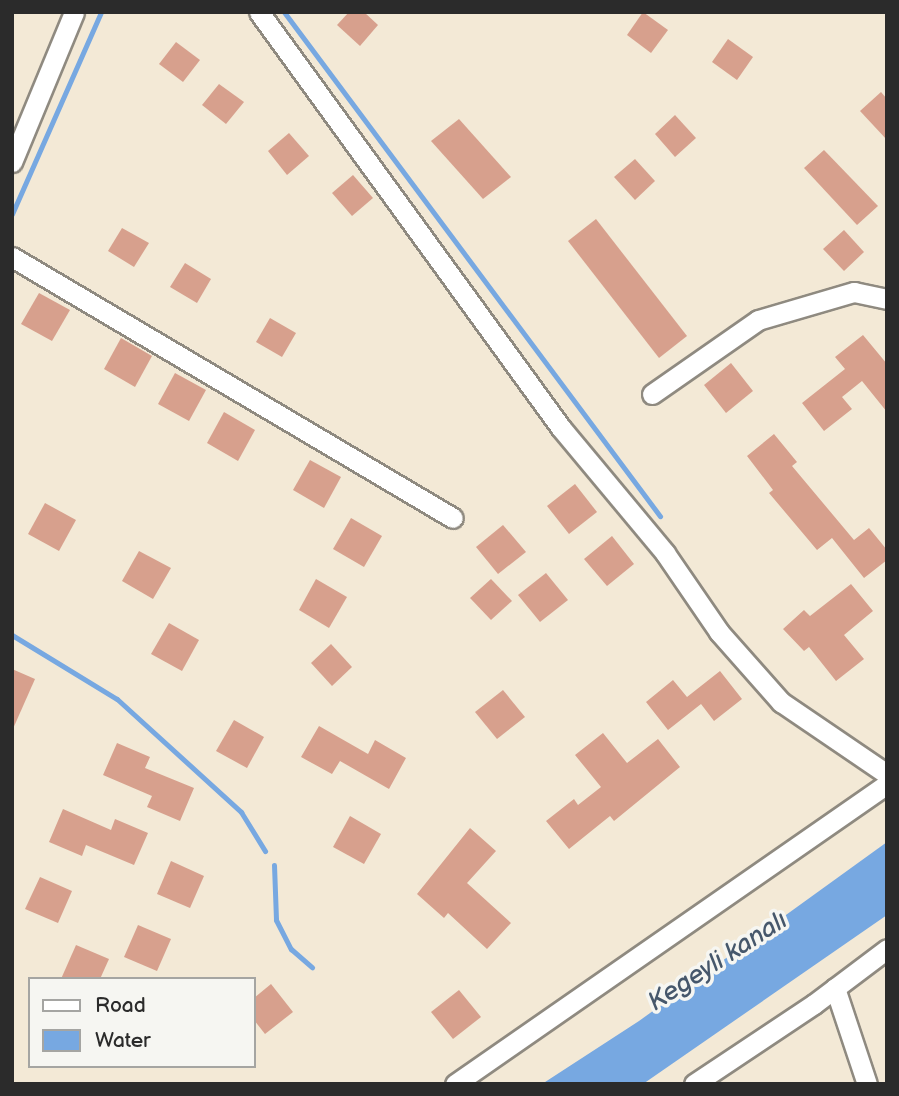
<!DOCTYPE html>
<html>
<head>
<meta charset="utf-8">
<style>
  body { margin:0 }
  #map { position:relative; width:899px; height:1096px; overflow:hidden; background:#f3e9d6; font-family:"Balsamiq Sans",sans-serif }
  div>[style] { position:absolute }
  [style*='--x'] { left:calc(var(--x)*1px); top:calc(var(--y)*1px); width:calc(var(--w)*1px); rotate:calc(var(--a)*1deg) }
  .water>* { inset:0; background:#77a8e1 }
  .stream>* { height:5px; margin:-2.5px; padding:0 2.5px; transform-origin:2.5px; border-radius:2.5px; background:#77a8e1 }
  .building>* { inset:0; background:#d7a08d }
  .roads { filter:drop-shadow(2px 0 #8f8a80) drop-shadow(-2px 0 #8f8a80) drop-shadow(0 2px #8f8a80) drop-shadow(0 -2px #8f8a80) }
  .minor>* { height:19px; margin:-9.5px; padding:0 9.5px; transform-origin:9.5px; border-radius:9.5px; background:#fff }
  span { translate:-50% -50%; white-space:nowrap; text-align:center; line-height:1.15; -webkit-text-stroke:7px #f6f6f2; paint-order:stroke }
  .water-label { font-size:26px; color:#46576b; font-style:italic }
  .frame { position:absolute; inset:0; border:14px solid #2b2b2b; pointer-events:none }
  .legend { position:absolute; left:28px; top:977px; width:228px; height:91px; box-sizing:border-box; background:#f6f6f2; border:2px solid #a5a5a2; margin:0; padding:9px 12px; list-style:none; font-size:21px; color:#2b2b2b }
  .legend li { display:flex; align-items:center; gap:14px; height:35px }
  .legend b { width:35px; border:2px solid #a5a5a2 }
</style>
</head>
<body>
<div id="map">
  <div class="water">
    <i style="clip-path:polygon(887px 842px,887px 915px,643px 1084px,542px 1084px,639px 1021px)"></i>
  </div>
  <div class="stream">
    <i style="--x:284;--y:12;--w:629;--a:53.28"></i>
    <i style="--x:12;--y:214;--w:221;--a:-66.2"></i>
    <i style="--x:12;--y:635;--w:123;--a:31.4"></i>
    <i style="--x:117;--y:699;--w:168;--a:42.3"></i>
    <i style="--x:241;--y:812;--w:46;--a:58.4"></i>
    <i style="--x:274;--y:865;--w:55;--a:87.9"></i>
    <i style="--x:276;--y:920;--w:33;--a:63"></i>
    <i style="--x:291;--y:949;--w:28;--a:41"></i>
  </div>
  <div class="building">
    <i style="clip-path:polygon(349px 12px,364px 12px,378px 25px,360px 46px,337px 25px)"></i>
    <i style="clip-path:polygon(643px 12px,668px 30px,651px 53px,627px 35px)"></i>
    <i style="clip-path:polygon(728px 39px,753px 57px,737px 80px,712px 62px)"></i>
    <i style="clip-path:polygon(176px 42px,200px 60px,183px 82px,159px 64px)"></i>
    <i style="clip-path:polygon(219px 84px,244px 102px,226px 124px,202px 105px)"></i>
    <i style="clip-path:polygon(881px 92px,887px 99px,887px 140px,860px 111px)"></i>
    <i style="clip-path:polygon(675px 115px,696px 138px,675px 157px,655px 134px)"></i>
    <i style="clip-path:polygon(459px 119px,511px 177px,483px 199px,431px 141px)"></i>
    <i style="clip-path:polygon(289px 133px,309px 156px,287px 175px,268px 151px)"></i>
    <i style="clip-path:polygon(824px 150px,878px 206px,857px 225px,804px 168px)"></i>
    <i style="clip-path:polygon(635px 159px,655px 181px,635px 200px,614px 177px)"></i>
    <i style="clip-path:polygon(353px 175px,373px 198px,352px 216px,332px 193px)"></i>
    <i style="clip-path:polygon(596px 219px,687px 336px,659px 358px,568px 241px)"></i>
    <i style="clip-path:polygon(122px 228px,149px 243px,134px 267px,108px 251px)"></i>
    <i style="clip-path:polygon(844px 230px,864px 252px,844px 271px,823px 249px)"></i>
    <i style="clip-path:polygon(185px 263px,211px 279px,197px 303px,170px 287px)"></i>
    <i style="clip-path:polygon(39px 293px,70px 310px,52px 341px,21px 324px)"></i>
    <i style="clip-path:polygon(270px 318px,296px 333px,282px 357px,256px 342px)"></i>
    <i style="clip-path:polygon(863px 335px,887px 364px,887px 412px,862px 381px,842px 397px,852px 409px,824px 431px,802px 403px,845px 369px,835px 357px)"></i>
    <i style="clip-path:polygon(121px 338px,152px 356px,135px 387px,104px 369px)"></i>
    <i style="clip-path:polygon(731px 363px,753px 391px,726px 413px,704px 385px)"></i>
    <i style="clip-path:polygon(175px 373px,206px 390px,189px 421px,158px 404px)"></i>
    <i style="clip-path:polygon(224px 412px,255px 430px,238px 461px,207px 443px)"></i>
    <i style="clip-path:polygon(774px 434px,797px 462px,792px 466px,854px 540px,869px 528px,887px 550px,887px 560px,864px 578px,832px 538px,817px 550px,769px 493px,773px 490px,747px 456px)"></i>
    <i style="clip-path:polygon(310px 460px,341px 477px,324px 508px,293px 490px)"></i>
    <i style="clip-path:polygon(575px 484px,597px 512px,569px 534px,547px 506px)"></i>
    <i style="clip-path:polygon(45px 503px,76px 520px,59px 551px,28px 534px)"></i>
    <i style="clip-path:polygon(351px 518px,382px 536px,364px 567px,333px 549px)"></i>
    <i style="clip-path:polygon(503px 525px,526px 552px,498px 574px,476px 547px)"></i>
    <i style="clip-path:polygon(612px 536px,634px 564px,607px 586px,584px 559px)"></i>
    <i style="clip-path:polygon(139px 551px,171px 568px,153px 599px,122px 581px)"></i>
    <i style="clip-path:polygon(546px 573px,568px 600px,540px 622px,518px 595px)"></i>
    <i style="clip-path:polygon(316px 579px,347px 597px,329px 628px,299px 610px)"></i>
    <i style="clip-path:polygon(491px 579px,512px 601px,491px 620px,470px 598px)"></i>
    <i style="clip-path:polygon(851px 584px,873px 611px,844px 635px,864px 659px,836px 681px,809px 647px,804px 651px,783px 629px,804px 610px,810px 616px)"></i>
    <i style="clip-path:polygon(169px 623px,199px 640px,182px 671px,151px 654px)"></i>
    <i style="clip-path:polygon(331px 644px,352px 667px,332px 686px,311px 663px)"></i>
    <i style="clip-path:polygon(12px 669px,35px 679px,12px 731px)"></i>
    <i style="clip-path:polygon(720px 671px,742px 699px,714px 721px,701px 704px,668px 730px,646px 702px,673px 680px,687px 697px)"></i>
    <i style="clip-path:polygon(503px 690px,525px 717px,497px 739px,475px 712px)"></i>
    <i style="clip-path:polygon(234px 720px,264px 737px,247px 768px,216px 751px)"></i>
    <i style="clip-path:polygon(319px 726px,368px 754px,375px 740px,406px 758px,389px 789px,340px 761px,332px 774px,301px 757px)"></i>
    <i style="clip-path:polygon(603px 733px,627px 763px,658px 739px,680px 767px,614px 821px,610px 816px,569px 849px,546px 821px,574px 799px,578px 805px,601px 787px,575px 755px)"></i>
    <i style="clip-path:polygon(117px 743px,150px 757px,145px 768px,194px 788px,180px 821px,147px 807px,152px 796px,103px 775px)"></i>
    <i style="clip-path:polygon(63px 809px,111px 830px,115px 819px,148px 833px,134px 865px,86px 845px,82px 856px,49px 842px)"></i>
    <i style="clip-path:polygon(350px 816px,381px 834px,364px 864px,333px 847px)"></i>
    <i style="clip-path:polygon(470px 828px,496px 851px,467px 883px,511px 923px,487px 949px,448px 913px,444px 918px,417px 894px)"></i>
    <i style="clip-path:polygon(171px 861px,204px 876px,190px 908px,157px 894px)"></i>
    <i style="clip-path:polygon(40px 877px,72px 891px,58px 923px,25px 909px)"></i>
    <i style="clip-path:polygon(138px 925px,171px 939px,157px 971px,124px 957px)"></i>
    <i style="clip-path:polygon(76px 945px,109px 959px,100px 979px,61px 979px)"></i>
    <i style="clip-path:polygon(271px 984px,293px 1012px,265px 1034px,254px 1020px,254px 998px)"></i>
    <i style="clip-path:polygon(459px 990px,481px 1017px,453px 1039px,431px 1012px)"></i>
  </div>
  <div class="roads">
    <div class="minor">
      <i style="--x:259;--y:12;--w:514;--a:54.02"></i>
      <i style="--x:561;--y:428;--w:163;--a:50.2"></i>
      <i style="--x:665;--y:553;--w:96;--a:55.6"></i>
      <i style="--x:719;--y:632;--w:94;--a:48.5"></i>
      <i style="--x:781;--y:702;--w:128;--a:34.2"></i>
      <i style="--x:12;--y:162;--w:162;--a:-67.5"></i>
      <i style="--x:12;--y:257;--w:512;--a:30.62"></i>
      <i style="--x:652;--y:394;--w:129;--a:-34.9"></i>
      <i style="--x:758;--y:320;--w:100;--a:-16.3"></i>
      <i style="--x:854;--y:292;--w:34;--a:12"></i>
      <i style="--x:835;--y:988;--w:101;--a:71.6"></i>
      <i style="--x:455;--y:1084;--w:526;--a:-34.78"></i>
      <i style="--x:694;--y:1084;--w:144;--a:-33.7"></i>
      <i style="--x:814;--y:1004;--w:91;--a:-37"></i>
    </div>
  </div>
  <div class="water-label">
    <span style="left:718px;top:962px;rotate:-33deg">Kegeyli kanalı</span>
  </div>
  <div class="frame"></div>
  <ul class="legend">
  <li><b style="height:9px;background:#fff"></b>Road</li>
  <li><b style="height:19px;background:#77a8e1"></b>Water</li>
  </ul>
</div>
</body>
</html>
